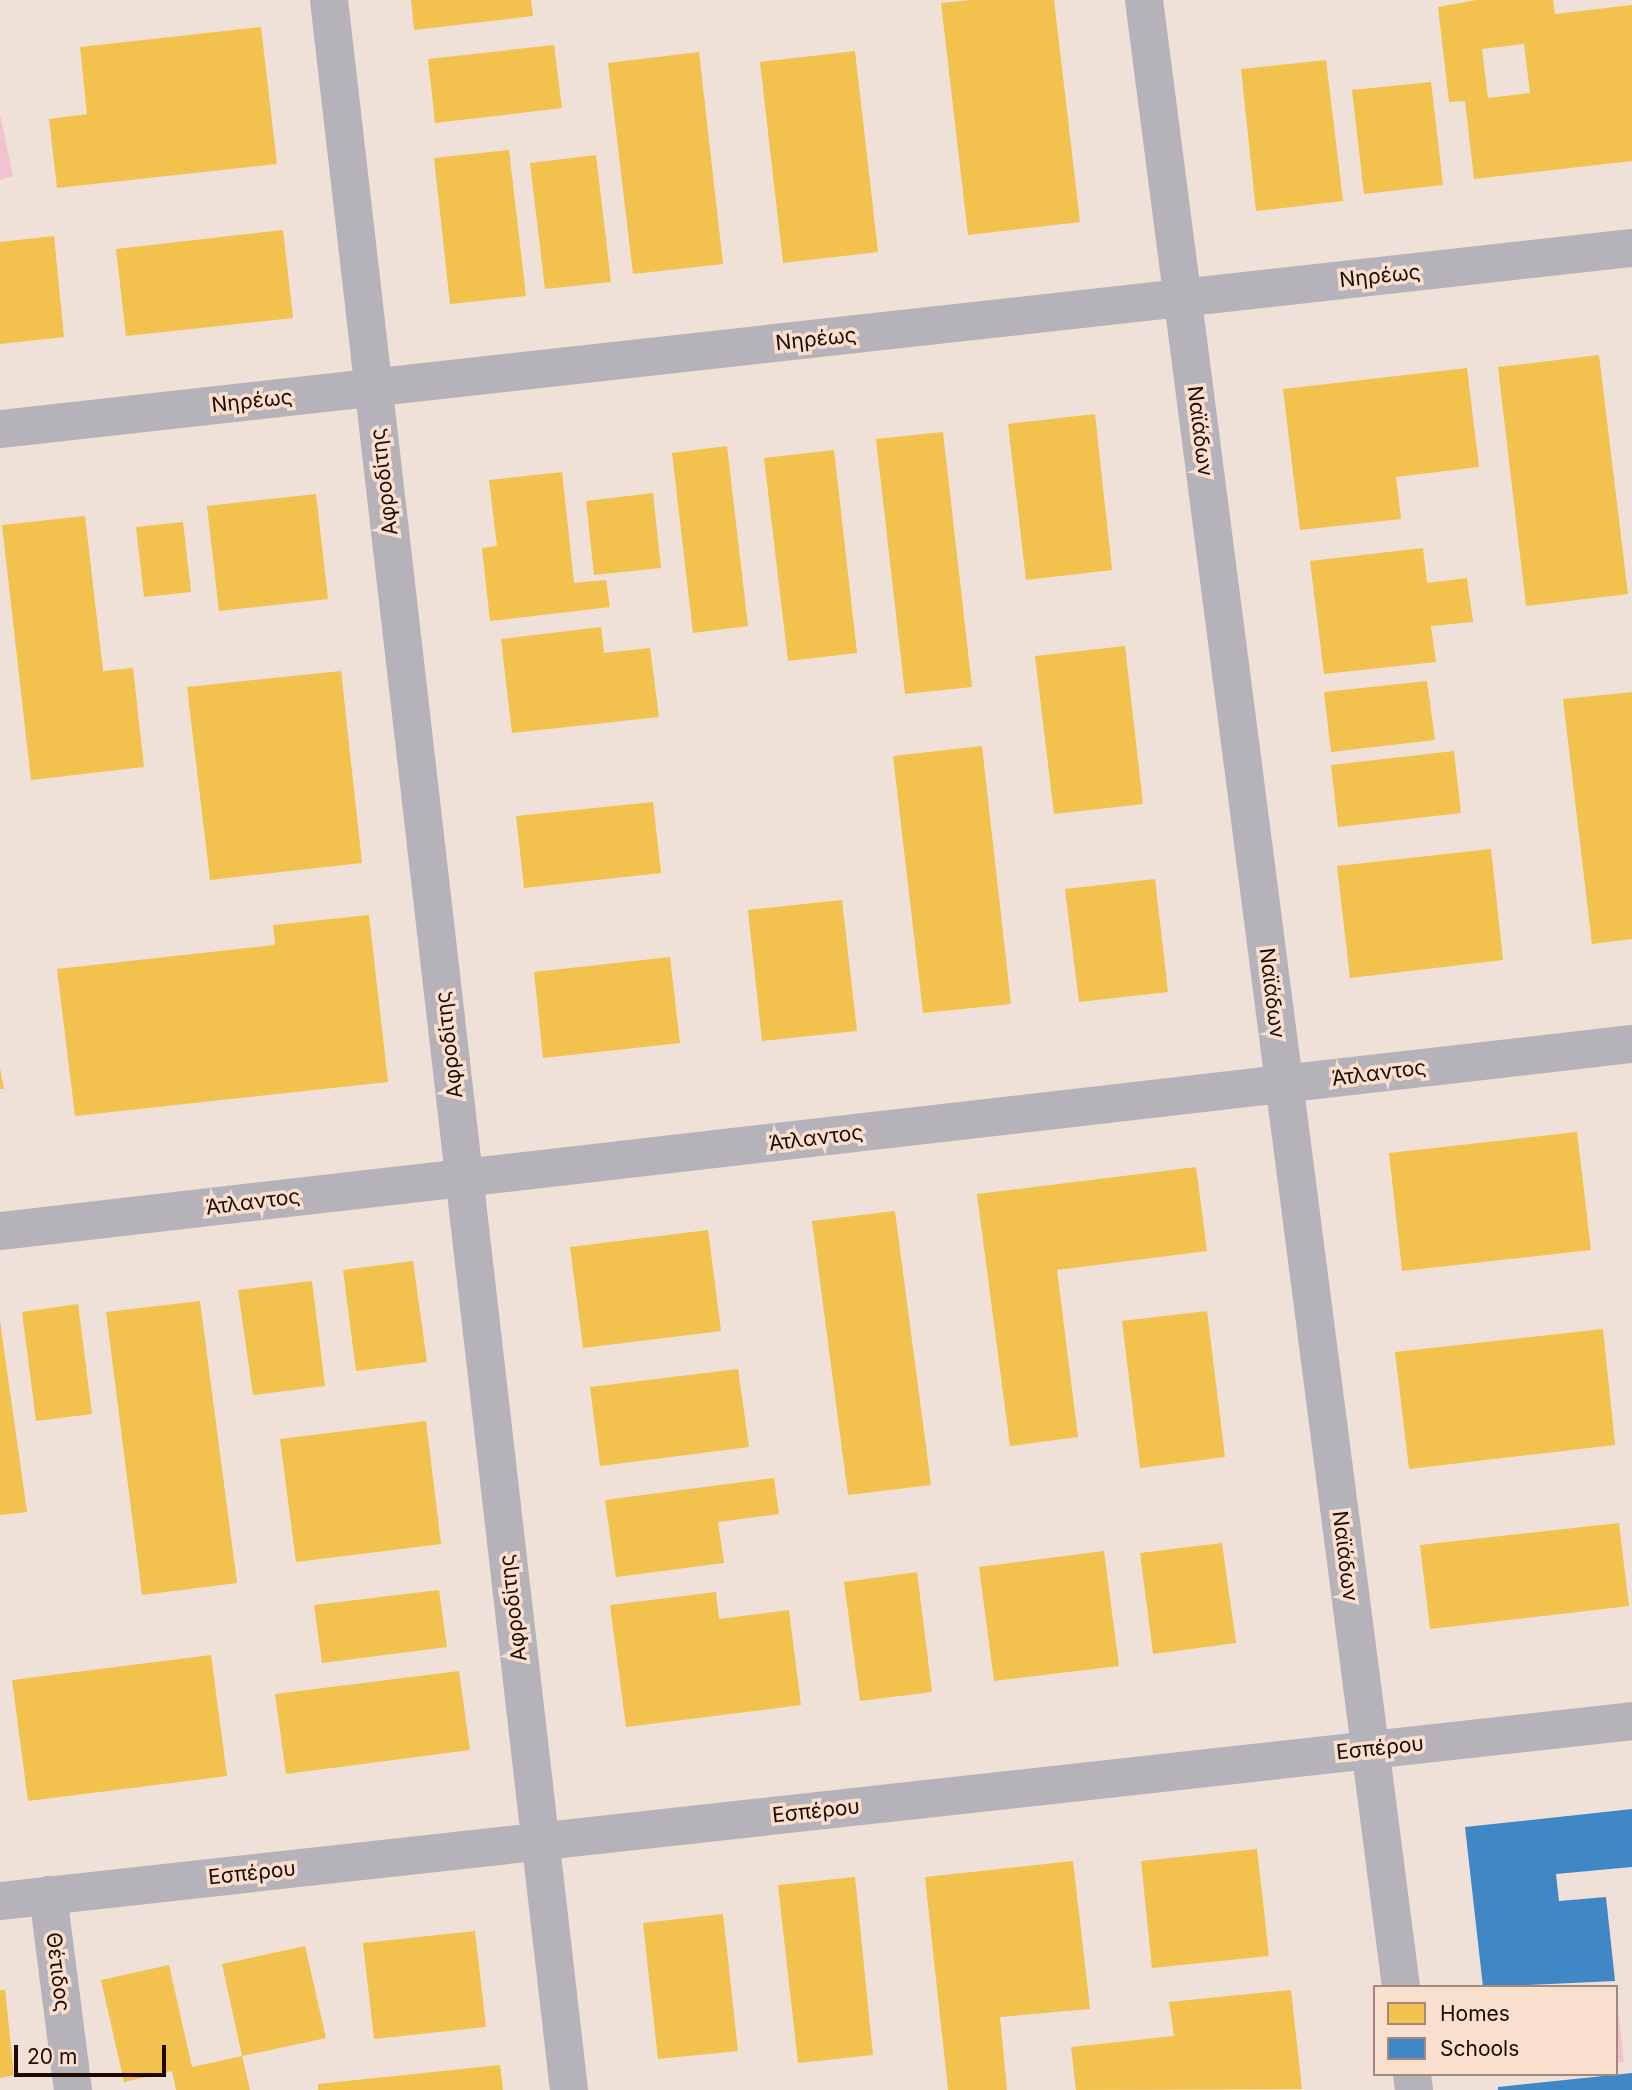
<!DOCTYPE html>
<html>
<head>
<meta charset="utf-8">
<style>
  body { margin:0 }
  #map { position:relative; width:1632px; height:2090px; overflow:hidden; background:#efe1d8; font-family:Inter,sans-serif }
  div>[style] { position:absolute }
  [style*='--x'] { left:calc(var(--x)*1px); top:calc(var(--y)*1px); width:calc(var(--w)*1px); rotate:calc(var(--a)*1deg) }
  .green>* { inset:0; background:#f3c2cf }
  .homes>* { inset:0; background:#f2c14e }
  .schools>* { inset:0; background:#3f88c5 }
  .minor>* { height:38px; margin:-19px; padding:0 19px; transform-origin:19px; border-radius:19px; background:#b6b2b9 }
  span { translate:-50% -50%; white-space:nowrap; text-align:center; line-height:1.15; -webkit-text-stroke:7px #f9dfce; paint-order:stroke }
  .street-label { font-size:21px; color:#1f0900 }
  .legend { position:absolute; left:1373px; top:1985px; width:245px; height:91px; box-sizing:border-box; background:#f9dfce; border:2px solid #a2897c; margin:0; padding:9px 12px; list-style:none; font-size:21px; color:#1f0900 }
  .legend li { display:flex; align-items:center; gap:14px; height:35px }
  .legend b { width:35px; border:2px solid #a2897c }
  .scale { position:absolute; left:14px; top:2045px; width:152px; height:32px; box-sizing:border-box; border:4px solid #1f0900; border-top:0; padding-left:9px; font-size:21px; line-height:24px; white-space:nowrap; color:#1f0900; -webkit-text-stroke:5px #f9dfce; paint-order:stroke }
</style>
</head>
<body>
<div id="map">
  <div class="green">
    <i style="clip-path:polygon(0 114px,13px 176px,0 180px)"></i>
    <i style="clip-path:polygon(1616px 1990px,1624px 2062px,1616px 2063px)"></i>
  </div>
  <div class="homes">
    <i style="clip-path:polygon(411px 0,531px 0,533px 16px,414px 30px)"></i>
    <i style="clip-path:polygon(972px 0,1054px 0,1080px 222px,968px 235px,941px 3px)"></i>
    <i style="clip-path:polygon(evenodd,1477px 0,1553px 0,1555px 14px,1632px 5px,1632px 161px,1474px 179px,1465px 101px,1449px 102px,1438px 7px,1477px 0,1524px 44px,1530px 93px,1488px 98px,1482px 49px,1524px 44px)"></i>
    <i style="clip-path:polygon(261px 27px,277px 164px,57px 188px,49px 119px,87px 114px,80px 47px)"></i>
    <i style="clip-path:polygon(554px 45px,562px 108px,435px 123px,428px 59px)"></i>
    <i style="clip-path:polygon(855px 51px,878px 252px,783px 263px,760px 62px)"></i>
    <i style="clip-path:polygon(699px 52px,723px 264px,633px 274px,608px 63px)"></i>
    <i style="clip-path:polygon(1326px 60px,1343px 201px,1256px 211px,1241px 69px)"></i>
    <i style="clip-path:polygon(1431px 82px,1443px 185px,1364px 194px,1352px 90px)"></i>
    <i style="clip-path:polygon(509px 150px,526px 296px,450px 304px,434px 158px)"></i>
    <i style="clip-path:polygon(596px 155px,611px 282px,545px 289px,530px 163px)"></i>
    <i style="clip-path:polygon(283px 230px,293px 318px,126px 336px,116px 249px)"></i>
    <i style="clip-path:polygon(54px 236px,64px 337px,0 344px,0 242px)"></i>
    <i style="clip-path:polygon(1599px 355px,1628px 594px,1526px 606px,1498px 367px)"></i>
    <i style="clip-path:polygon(1467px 368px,1479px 467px,1396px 477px,1401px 519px,1300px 530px,1283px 389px)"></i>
    <i style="clip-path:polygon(1095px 414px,1112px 570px,1026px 580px,1008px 424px)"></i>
    <i style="clip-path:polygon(943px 432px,972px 687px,905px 694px,876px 439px)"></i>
    <i style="clip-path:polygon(727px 446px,748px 626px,693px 633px,672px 453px)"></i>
    <i style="clip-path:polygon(834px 450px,857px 653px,788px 661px,764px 458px)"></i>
    <i style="clip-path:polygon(562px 472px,574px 583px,606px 580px,610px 607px,490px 621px,482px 548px,497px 546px,489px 480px)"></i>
    <i style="clip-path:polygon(653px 493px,661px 568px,594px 575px,586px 501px)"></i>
    <i style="clip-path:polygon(316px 494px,328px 599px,219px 611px,207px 506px)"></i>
    <i style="clip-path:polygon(85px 516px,103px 671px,133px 668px,144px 767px,31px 780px,2px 525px)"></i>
    <i style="clip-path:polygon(183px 522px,191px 592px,144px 597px,136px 527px)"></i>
    <i style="clip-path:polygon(1423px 548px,1427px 583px,1467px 578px,1473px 622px,1431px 626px,1436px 662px,1324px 674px,1310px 561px)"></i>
    <i style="clip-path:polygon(601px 627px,604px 653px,650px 648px,659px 717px,512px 733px,501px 639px)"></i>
    <i style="clip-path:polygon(1125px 646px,1143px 804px,1054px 814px,1035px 656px)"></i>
    <i style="clip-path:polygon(341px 671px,362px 863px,210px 880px,187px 687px)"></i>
    <i style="clip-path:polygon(1427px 681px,1435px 740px,1331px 752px,1324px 692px)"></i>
    <i style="clip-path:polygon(1632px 692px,1632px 939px,1592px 944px,1563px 699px)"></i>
    <i style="clip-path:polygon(982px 746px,1011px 1004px,923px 1013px,893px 756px)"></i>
    <i style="clip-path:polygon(1454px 751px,1461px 813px,1338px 827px,1331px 765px)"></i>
    <i style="clip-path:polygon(653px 802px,661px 873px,524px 888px,516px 816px)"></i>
    <i style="clip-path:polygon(1491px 849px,1503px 960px,1350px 978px,1337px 866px)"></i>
    <i style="clip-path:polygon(1155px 879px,1168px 992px,1079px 1002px,1065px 889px)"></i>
    <i style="clip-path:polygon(842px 900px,857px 1031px,762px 1041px,748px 910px)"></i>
    <i style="clip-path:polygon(369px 915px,388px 1082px,75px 1116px,57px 969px,275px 945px,273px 925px)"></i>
    <i style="clip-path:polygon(670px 957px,680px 1043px,543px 1058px,534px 972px)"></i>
    <i style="clip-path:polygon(0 1068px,4px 1089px,0 1089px)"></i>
    <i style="clip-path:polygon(1577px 1132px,1591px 1250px,1402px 1271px,1389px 1153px)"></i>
    <i style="clip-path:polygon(1196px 1167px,1207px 1251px,1057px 1270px,1078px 1437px,1010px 1446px,977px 1194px)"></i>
    <i style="clip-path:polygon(895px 1211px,931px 1485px,848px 1495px,812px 1221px)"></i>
    <i style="clip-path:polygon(708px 1230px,721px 1331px,583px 1348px,570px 1247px)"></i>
    <i style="clip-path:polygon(413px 1261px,427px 1362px,356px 1371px,343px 1270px)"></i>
    <i style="clip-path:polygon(312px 1281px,325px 1386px,253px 1395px,238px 1290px)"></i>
    <i style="clip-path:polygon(200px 1301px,237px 1583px,142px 1595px,106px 1312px)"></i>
    <i style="clip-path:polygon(78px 1304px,92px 1414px,36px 1421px,22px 1312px)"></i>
    <i style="clip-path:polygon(1207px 1311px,1225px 1457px,1140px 1468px,1122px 1321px)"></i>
    <i style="clip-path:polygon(0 1321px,27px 1512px,0 1515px)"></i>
    <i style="clip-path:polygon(1603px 1329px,1615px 1445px,1409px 1469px,1395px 1352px)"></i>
    <i style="clip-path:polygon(738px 1369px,749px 1447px,600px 1466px,590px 1387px)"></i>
    <i style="clip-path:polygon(426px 1421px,441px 1544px,296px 1562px,280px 1439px)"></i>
    <i style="clip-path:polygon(774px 1478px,779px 1514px,718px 1522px,724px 1563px,616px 1577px,605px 1500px)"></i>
    <i style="clip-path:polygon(1619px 1523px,1629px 1606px,1430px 1629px,1420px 1545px)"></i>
    <i style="clip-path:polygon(1222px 1543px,1236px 1643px,1153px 1654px,1140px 1553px)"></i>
    <i style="clip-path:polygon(1104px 1551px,1119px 1666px,994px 1681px,979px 1567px)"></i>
    <i style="clip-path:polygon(917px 1572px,932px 1692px,860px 1701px,844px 1582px)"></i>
    <i style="clip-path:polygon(439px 1590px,447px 1647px,322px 1663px,314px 1605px)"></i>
    <i style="clip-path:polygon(716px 1592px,719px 1619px,789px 1610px,801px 1705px,626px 1727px,610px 1605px)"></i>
    <i style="clip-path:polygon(211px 1655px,227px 1776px,28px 1801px,12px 1680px)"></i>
    <i style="clip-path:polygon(459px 1671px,470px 1750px,286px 1774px,275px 1694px)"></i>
    <i style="clip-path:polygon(1257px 1849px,1269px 1956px,1152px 1968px,1141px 1861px)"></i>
    <i style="clip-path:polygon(1073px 1861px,1090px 2009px,1000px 2017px,1007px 2090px,948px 2090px,925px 1877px)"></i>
    <i style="clip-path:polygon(855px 1877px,873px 2055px,798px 2063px,778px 1885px)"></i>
    <i style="clip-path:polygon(723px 1914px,738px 2051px,658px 2059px,643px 1923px)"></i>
    <i style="clip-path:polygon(475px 1931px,486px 2027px,374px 2039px,363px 1943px)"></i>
    <i style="clip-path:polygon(305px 1946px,326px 2038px,242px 2056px,250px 2090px,176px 2090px,172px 2071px,124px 2082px,101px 1980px,169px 1965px,192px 2067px,242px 2056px,222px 1964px)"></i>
    <i style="clip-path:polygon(0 1990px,5px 1990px,14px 2075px,0 2078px)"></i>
    <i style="clip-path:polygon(1291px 1990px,1302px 2089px,1076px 2090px,1071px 2047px,1174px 2036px,1169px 2002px)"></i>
    <i style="clip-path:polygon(500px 2065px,503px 2090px,318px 2090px,318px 2084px)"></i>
  </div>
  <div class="schools">
    <i style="clip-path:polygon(1632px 1809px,1632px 1867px,1556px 1874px,1559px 1901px,1606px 1897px,1615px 1981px,1483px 1987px,1465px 1827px)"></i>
    <i style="clip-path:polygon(1632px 2073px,1632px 2090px,1498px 2090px,1498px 2087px)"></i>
  </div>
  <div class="minor">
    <i style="--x:329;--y:0;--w:2104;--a:83.45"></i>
    <i style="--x:1144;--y:0;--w:2004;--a:82.63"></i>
    <i style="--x:0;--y:429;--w:1642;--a:-6.33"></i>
    <i style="--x:0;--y:1231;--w:1643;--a:-6.54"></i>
    <i style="--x:48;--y:1895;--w:197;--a:82.7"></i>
    <i style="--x:0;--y:1901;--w:1642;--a:-6.29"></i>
    <i style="--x:1412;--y:2074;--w:16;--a:83"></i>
  </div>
  <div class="street-label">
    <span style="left:1380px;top:276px;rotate:-6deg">Νηρέως</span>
    <span style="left:816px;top:339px;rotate:-6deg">Νηρέως</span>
    <span style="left:252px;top:401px;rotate:-6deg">Νηρέως</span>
    <span style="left:1200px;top:431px;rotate:83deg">Ναϊάδων</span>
    <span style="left:384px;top:482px;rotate:-97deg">Αφροδίτης</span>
    <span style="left:1272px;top:993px;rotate:83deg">Ναϊάδων</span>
    <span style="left:449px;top:1045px;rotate:-97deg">Αφροδίτης</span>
    <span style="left:1379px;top:1073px;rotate:-7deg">Άτλαντος</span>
    <span style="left:816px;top:1138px;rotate:-7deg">Άτλαντος</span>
    <span style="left:253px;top:1202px;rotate:-7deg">Άτλαντος</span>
    <span style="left:1345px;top:1556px;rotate:83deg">Ναϊάδων</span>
    <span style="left:513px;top:1608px;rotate:-97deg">Αφροδίτης</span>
    <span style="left:1380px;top:1748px;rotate:-6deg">Εσπέρου</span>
    <span style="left:816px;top:1811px;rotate:-6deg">Εσπέρου</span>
    <span style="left:252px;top:1873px;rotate:-6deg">Εσπέρου</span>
    <span style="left:58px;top:1972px;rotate:83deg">Θέτιδος</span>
  </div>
  <ul class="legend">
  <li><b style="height:19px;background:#f2c14e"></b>Homes</li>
  <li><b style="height:19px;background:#3f88c5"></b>Schools</li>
  </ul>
  <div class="scale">20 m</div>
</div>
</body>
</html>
